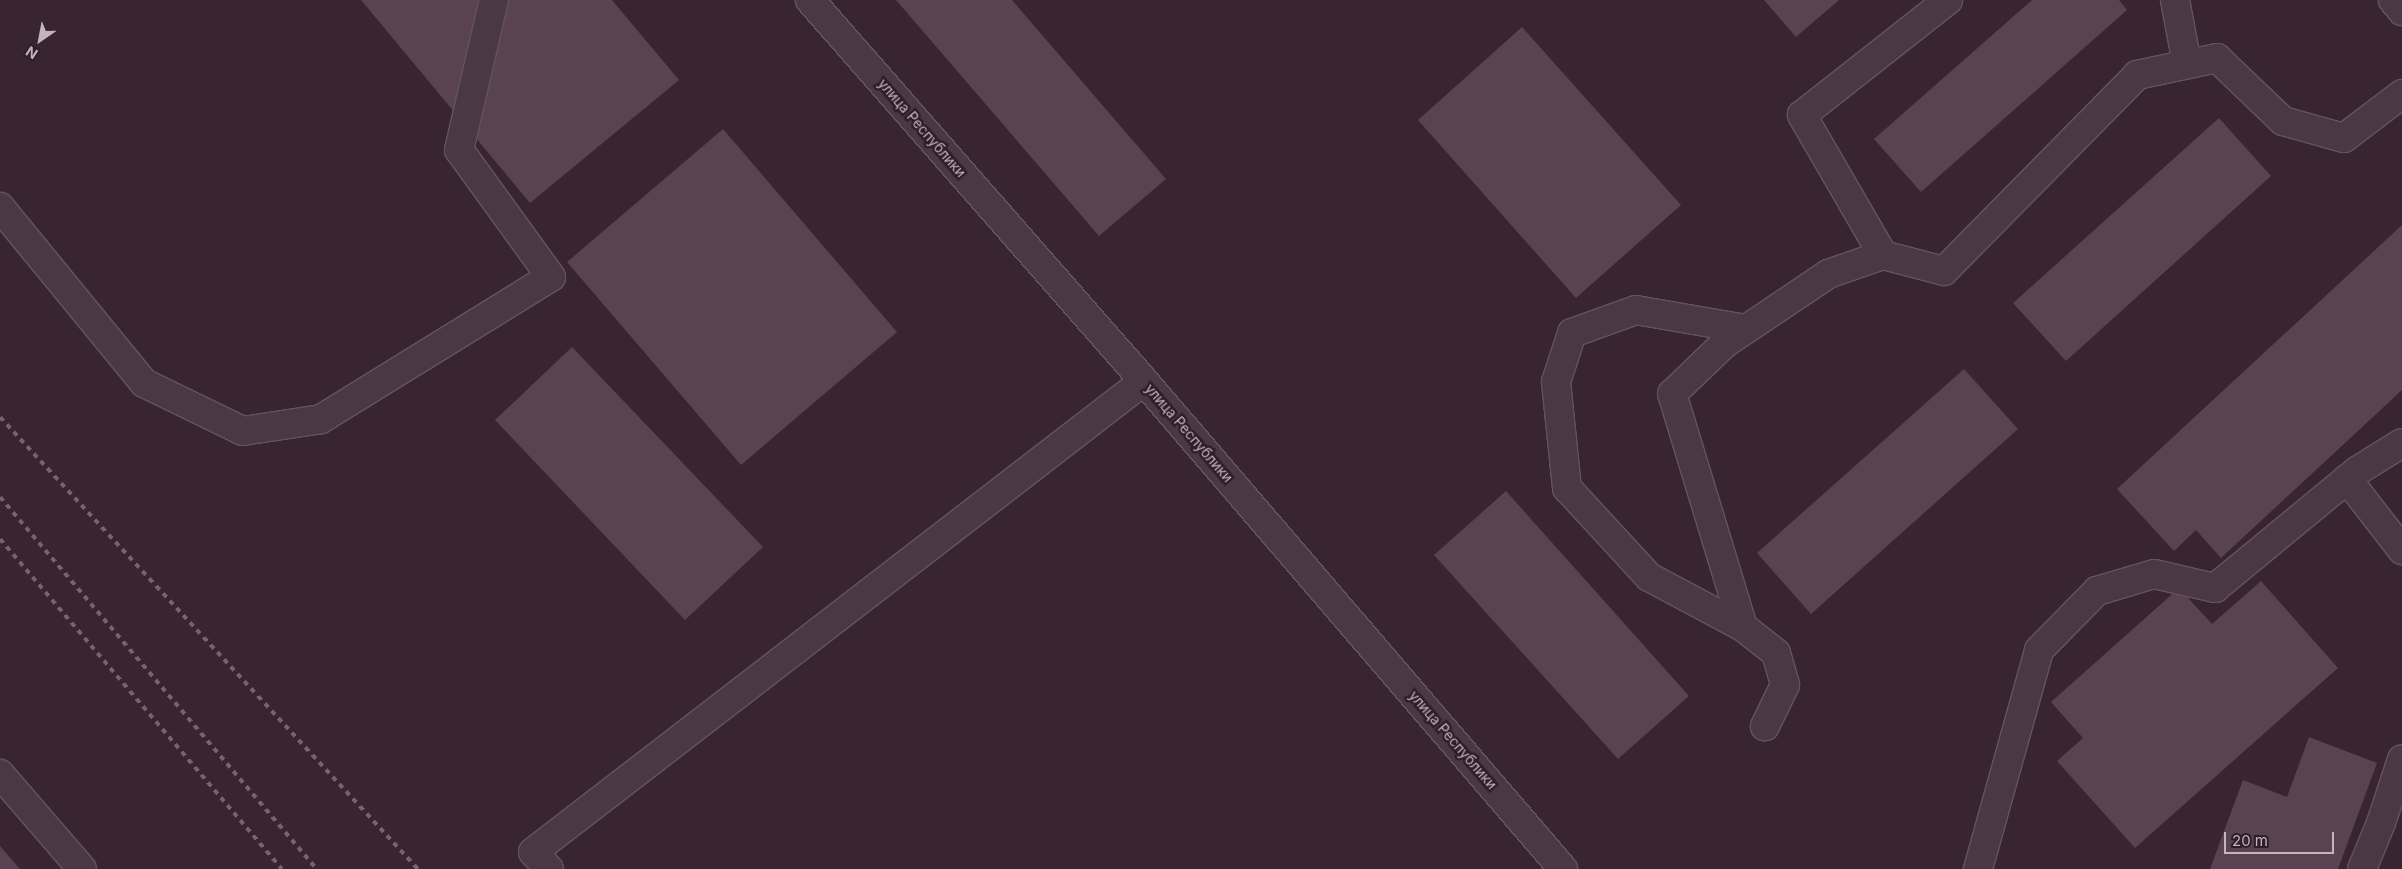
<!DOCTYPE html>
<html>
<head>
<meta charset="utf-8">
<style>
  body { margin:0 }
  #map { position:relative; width:2402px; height:869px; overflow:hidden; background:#392532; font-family:Inter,sans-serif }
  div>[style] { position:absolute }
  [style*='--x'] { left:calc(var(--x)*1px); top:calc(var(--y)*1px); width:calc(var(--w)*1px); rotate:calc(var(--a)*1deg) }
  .building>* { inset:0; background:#594251 }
  .roads { filter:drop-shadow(1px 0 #64545f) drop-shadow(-1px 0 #64545f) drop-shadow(0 1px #64545f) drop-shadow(0 -1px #64545f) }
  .minor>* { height:28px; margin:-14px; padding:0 14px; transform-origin:14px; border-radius:14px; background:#4a3944 }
  .rail>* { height:4px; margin-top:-2px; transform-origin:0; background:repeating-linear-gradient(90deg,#776270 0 5px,transparent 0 10px) }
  span { translate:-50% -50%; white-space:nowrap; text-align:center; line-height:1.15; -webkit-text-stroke:5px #2e1e29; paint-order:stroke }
  .street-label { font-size:14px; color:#c5b4bf }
  .north { position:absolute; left:15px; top:15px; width:50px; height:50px; -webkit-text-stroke:4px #2e1e29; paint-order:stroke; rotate:213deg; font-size:14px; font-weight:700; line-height:20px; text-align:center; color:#c5b4bf }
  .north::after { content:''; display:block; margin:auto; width:18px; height:22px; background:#c5b4bf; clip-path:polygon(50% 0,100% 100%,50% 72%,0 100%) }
  .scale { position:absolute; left:2224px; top:832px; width:110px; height:22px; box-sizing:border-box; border:2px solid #c5b4bf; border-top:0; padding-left:6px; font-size:15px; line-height:18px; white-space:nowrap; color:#c5b4bf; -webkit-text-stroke:4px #2e1e29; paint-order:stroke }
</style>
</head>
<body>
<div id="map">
  <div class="building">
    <i style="clip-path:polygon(361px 0,612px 0,679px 80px,530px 203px)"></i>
    <i style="clip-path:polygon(896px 0,1012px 0,1166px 179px,1099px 236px)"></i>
    <i style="clip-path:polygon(1764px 0,1839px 0,1796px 37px)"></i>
    <i style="clip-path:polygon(2032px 0,2119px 0,2127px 10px,1921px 192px,1874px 139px)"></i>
    <i style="clip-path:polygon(1522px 27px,1681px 205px,1576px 298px,1418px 120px)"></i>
    <i style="clip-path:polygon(2219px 118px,2271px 176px,2066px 361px,2013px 303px)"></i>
    <i style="clip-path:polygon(723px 129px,897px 332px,741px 465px,567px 262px)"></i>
    <i style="clip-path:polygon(2402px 225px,2402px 390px,2221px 558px,2196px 530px,2174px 551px,2117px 489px)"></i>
    <i style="clip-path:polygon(572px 347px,763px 547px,685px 620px,495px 420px)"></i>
    <i style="clip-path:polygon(1964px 369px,2018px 429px,1811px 614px,1757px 553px)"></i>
    <i style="clip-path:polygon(1506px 491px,1689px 696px,1618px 759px,1434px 555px)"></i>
    <i style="clip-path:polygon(2261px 581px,2338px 668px,2135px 848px,2057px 761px,2083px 738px,2051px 702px,2179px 588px,2212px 624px)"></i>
    <i style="clip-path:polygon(2309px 737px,2377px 763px,2338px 869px,2210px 869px,2243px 780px,2287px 797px)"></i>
    <i style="clip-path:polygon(0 846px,20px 869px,0 869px)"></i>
  </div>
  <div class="roads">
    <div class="minor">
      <i style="--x:810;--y:0;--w:507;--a:48.76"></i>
      <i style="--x:1144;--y:381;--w:643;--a:49.35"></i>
      <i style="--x:2175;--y:0;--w:65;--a:79.4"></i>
      <i style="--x:2393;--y:0;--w:14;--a:51"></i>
      <i style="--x:0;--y:207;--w:227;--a:50.7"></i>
      <i style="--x:144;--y:383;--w:110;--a:25.9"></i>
      <i style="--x:243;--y:431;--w:79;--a:-8.7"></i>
      <i style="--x:321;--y:419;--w:270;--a:-31.7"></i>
      <i style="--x:551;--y:277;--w:157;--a:-125.9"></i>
      <i style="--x:459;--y:150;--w:154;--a:-76.9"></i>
      <i style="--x:1883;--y:255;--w:162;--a:-120.1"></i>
      <i style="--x:1802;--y:115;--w:186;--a:-38.2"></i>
      <i style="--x:1746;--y:329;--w:112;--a:-170.2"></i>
      <i style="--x:1636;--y:310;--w:68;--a:160.2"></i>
      <i style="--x:1572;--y:333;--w:52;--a:108.1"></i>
      <i style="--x:1556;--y:382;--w:107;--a:84.1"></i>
      <i style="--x:1567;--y:488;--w:121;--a:47.3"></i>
      <i style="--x:1649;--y:577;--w:106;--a:28"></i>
      <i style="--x:1743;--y:627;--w:42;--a:38.2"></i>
      <i style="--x:1776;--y:653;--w:33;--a:74"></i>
      <i style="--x:1785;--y:685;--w:46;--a:116"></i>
      <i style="--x:2347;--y:479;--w:90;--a:52.2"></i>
      <i style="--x:1743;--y:627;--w:244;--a:-106.9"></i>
      <i style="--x:1672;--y:394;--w:72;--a:-43.9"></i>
      <i style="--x:1724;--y:344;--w:125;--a:-33.9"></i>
      <i style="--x:1828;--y:274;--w:58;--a:-19.1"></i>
      <i style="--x:1883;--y:255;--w:63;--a:14.7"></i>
      <i style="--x:1944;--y:271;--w:275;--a:-45.4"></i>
      <i style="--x:2137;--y:75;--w:82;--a:-12"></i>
      <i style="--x:2217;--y:58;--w:91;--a:43.7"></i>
      <i style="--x:2283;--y:121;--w:63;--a:15.6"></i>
      <i style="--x:2344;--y:138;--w:73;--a:-37.2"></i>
      <i style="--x:0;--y:774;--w:125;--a:49.2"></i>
      <i style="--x:549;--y:869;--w:23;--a:-133"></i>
      <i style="--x:533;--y:852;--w:771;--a:-37.63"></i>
      <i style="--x:1978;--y:869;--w:227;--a:-74.4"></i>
      <i style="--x:2039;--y:650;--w:83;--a:-45.5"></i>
      <i style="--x:2097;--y:591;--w:59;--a:-16.6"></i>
      <i style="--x:2154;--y:574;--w:63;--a:12.9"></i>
      <i style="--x:2215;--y:588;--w:184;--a:-39.5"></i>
      <i style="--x:2357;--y:471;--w:53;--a:-31.9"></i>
      <i style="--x:2362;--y:869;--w:50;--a:-67.6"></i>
      <i style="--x:2381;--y:823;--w:67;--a:-71.8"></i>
    </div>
  </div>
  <div class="rail">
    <i style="--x:0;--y:417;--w:616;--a:47.24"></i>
    <i style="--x:0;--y:497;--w:489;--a:49.6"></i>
    <i style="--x:0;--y:539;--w:434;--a:49.5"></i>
  </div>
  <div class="street-label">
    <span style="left:922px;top:128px;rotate:49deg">улица Республики</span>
    <span style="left:1189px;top:433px;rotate:49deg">улица Республики</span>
    <span style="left:1453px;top:740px;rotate:49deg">улица Республики</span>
  </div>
  <div class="north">N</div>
  <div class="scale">20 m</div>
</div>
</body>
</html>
